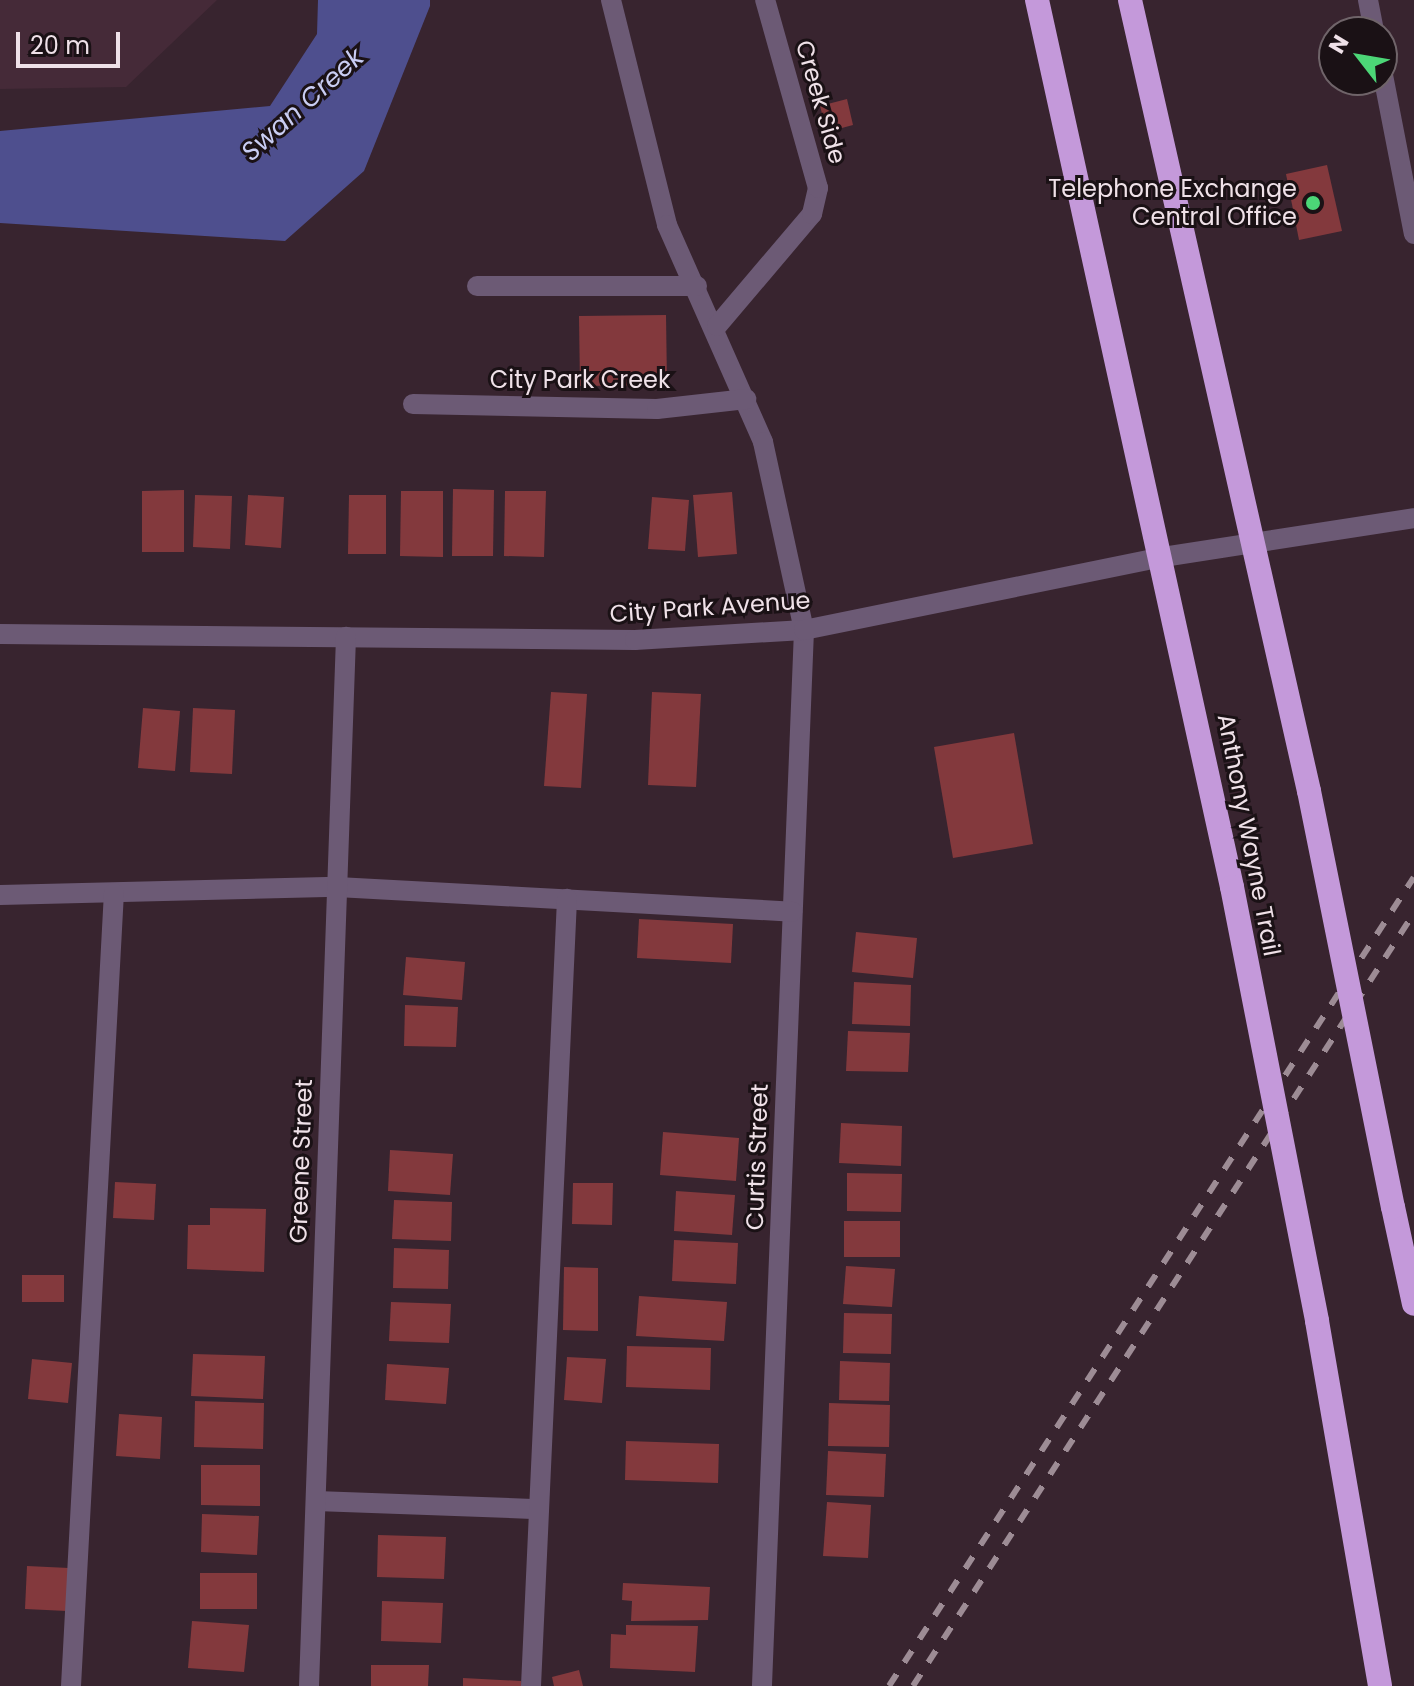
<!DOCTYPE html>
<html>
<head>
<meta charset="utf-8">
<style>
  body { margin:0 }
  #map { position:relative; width:1414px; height:1686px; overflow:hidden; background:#38242f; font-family:Poppins,sans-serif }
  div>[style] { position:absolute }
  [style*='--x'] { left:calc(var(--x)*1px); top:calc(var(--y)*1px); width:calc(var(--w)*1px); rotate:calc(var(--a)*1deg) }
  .built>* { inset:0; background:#452a38 }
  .water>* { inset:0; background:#4e4f8e }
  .building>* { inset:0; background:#83393d }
  .minor>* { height:20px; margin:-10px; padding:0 10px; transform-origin:10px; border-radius:10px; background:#6c5a75 }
  .highway>* { height:24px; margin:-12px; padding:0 12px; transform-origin:12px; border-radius:12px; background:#c499da }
  .rail>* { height:6px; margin-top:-3px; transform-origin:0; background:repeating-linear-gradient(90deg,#9d8c95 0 14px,transparent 0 28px) }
  .highway-bridge>* { height:24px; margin:-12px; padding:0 12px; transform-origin:12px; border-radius:12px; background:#c499da }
  .dots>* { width:22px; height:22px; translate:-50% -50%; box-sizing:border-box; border:4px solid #1a1115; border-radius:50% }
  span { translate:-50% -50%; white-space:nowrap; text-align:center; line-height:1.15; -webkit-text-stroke:6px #1a1115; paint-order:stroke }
  .street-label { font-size:24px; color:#efe1e8 }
  .poi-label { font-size:24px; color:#efe1e8 }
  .right { translate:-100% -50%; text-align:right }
  .water-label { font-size:26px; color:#c9cdf3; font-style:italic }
  .north { position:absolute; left:1318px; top:16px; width:80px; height:80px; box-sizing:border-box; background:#1a1115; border:2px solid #6f6469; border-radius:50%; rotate:301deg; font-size:22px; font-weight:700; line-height:32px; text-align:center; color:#efe1e8 }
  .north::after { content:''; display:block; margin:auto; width:28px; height:36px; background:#4cd677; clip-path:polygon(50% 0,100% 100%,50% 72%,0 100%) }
  .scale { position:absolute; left:16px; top:32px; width:104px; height:36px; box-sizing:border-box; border:4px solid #efe1e8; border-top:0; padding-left:10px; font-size:24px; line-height:28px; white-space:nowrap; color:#efe1e8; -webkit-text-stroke:6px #1a1115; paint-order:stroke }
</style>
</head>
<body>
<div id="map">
  <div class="built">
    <i style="clip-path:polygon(0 0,217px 0,126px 87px,0 89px)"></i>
  </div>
  <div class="water">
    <i style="clip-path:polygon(318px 0,430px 0,430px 6px,364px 171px,285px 241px,0 223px,0 131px,270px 106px,317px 34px)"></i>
  </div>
  <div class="building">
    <i style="clip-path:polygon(847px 99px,853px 125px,827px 132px,820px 106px)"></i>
    <i style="clip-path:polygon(1327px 165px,1342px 231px,1299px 240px,1286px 174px)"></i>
    <i style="clip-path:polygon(666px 315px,667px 385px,580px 386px,579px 316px)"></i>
    <i style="clip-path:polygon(453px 489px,494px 490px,493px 556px,452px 556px)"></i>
    <i style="clip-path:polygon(184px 490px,184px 552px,142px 552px,142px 491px)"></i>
    <i style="clip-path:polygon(401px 491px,443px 491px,443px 557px,400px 556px)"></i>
    <i style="clip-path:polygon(505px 491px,546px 491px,544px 557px,504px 556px)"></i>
    <i style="clip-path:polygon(732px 492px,737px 554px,698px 557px,693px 495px)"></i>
    <i style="clip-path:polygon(195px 495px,232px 496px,230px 549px,193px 547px)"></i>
    <i style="clip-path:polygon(248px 495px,284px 497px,281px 548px,245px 545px)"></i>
    <i style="clip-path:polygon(349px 495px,386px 495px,386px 554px,348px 554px)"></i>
    <i style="clip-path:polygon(652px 497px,689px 500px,685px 551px,648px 549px)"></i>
    <i style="clip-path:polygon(551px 692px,587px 694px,581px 788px,544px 786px)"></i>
    <i style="clip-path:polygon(652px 692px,701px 694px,696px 787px,648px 785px)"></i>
    <i style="clip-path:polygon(143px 708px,180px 711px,175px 771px,138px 768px)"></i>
    <i style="clip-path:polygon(193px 708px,235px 710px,232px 774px,190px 772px)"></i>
    <i style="clip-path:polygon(1014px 733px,1033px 844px,953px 858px,934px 747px)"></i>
    <i style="clip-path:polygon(639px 919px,733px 924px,731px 963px,637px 958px)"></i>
    <i style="clip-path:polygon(856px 932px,917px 938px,913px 978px,852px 972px)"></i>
    <i style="clip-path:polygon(406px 957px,465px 962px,462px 1000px,403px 995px)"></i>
    <i style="clip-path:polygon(854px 982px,911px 985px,910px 1026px,852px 1024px)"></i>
    <i style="clip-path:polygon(405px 1005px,458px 1007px,456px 1047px,404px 1046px)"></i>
    <i style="clip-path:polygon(848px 1031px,910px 1033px,908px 1072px,846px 1071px)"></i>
    <i style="clip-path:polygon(841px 1123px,902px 1126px,901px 1166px,839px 1163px)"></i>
    <i style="clip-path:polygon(663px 1132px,739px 1138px,736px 1181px,660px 1175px)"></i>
    <i style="clip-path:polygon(390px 1150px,453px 1154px,450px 1195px,388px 1191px)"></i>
    <i style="clip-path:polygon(847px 1173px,902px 1174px,901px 1212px,847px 1211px)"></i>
    <i style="clip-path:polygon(115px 1182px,156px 1184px,154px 1220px,113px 1218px)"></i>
    <i style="clip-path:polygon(573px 1183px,613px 1183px,612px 1225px,572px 1224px)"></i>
    <i style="clip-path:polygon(676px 1191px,735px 1195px,732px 1235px,674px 1231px)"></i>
    <i style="clip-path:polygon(394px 1200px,452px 1202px,451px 1241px,392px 1239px)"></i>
    <i style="clip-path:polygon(210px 1208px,266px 1209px,264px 1272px,187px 1269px,188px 1225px,210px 1225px)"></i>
    <i style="clip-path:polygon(844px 1221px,900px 1221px,900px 1257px,844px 1257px)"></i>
    <i style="clip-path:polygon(674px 1240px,738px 1243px,736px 1284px,672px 1281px)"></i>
    <i style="clip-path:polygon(394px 1248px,449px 1250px,448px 1289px,393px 1288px)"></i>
    <i style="clip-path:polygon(846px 1266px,895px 1269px,892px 1307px,843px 1304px)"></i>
    <i style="clip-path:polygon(564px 1267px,598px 1268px,598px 1331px,563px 1330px)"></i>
    <i style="clip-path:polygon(22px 1275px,64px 1275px,64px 1302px,22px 1302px)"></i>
    <i style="clip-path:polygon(639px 1296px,727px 1302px,724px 1341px,636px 1336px)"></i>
    <i style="clip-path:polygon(391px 1302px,451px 1304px,449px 1343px,389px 1341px)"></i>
    <i style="clip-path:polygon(844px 1313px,892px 1314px,891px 1354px,843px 1353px)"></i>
    <i style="clip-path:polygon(627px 1346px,711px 1348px,710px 1390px,626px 1387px)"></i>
    <i style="clip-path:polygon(193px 1354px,265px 1356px,263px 1399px,191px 1396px)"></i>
    <i style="clip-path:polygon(567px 1357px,606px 1359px,602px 1403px,564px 1400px)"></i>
    <i style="clip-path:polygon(32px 1359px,72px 1363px,68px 1403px,28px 1399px)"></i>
    <i style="clip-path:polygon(840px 1361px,890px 1363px,889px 1401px,839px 1400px)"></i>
    <i style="clip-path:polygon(387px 1364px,449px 1368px,446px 1404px,385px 1400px)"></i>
    <i style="clip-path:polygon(195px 1401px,264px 1403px,263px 1449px,194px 1447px)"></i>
    <i style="clip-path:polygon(829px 1403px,890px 1405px,889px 1447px,828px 1446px)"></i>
    <i style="clip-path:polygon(119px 1414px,162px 1417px,160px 1459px,116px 1456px)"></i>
    <i style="clip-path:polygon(626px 1441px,719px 1444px,718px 1483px,625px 1480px)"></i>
    <i style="clip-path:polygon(828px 1451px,886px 1454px,884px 1497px,826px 1495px)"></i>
    <i style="clip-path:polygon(201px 1465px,260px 1465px,260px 1506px,201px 1505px)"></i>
    <i style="clip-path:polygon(827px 1502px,871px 1505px,868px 1558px,823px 1556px)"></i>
    <i style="clip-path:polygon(202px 1514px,259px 1516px,257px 1555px,201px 1552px)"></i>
    <i style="clip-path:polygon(378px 1535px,446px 1537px,444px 1579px,377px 1577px)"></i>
    <i style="clip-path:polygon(27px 1566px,69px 1568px,67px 1611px,25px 1609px)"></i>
    <i style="clip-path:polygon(200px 1573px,257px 1573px,257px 1609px,200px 1609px)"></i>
    <i style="clip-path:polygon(623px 1583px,710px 1587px,708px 1620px,631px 1621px,632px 1601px,622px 1600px)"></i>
    <i style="clip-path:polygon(382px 1601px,443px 1603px,441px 1643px,381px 1641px)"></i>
    <i style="clip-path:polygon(192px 1621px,249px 1625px,244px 1672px,188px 1668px)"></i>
    <i style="clip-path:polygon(626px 1625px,698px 1626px,695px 1672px,610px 1668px,611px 1634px,626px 1635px)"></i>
    <i style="clip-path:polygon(371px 1665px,429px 1665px,428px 1686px,371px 1686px)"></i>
    <i style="clip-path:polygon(579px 1670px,583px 1686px,554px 1686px,552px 1677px)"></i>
    <i style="clip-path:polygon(463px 1678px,521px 1681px,521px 1686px,463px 1686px)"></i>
  </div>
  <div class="minor">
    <i style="--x:611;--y:0;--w:232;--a:76"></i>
    <i style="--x:667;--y:225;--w:237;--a:66.1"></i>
    <i style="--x:763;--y:442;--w:192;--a:77.7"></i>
    <i style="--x:804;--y:630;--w:1057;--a:92.28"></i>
    <i style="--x:1368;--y:0;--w:33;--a:79"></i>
    <i style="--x:1382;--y:70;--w:167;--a:79"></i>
    <i style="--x:477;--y:286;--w:220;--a:0"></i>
    <i style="--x:717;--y:326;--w:147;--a:-49.7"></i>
    <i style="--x:812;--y:214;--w:27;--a:-77"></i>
    <i style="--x:818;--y:188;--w:195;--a:-105.7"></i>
    <i style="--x:413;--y:404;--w:244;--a:1.2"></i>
    <i style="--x:657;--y:409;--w:90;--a:-6.4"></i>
    <i style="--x:0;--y:634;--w:635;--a:0.54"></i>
    <i style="--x:635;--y:640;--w:169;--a:-3.4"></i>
    <i style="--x:804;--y:630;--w:366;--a:-11.5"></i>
    <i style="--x:1163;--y:557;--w:254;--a:-8.8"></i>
    <i style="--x:0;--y:895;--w:337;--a:-1.4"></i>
    <i style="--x:337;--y:887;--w:456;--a:3.1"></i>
    <i style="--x:316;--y:1501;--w:223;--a:2.1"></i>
    <i style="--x:71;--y:1686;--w:794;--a:-86.9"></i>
    <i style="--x:309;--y:1686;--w:1050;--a:-87.98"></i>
    <i style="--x:531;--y:1686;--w:788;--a:-87.38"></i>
  </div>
  <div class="highway">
    <i style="--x:1037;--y:0;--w:908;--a:77.6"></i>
    <i style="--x:1130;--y:0;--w:811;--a:77.25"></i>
    <i style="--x:1393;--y:1207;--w:99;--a:77.8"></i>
    <i style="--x:1317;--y:1321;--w:370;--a:80.2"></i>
  </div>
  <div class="rail">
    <i style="--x:889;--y:1686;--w:964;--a:-57.02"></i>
    <i style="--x:913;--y:1686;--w:921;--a:-57.05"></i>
  </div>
  <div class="highway-bridge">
    <i style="--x:1309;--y:791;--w:424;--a:78.6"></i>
    <i style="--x:1232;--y:887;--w:442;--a:78.9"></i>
  </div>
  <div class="dots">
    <i style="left:1313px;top:203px;background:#4cd677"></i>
  </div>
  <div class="street-label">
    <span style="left:821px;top:102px;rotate:74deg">Creek Side</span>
    <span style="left:580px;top:380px">City Park Creek</span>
    <span style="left:710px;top:607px;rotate:-4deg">City Park Avenue</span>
    <span style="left:1249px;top:835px;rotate:79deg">Anthony Wayne Trail</span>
    <span style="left:757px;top:1157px;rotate:-88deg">Curtis Street</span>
    <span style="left:301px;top:1161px;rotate:-88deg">Greene Street</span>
  </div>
  <div class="poi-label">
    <span class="right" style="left:1297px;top:203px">Telephone Exchange<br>Central Office</span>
  </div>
  <div class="water-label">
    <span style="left:303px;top:105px;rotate:-42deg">Swan Creek</span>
  </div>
  <div class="north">N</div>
  <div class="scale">20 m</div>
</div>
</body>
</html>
